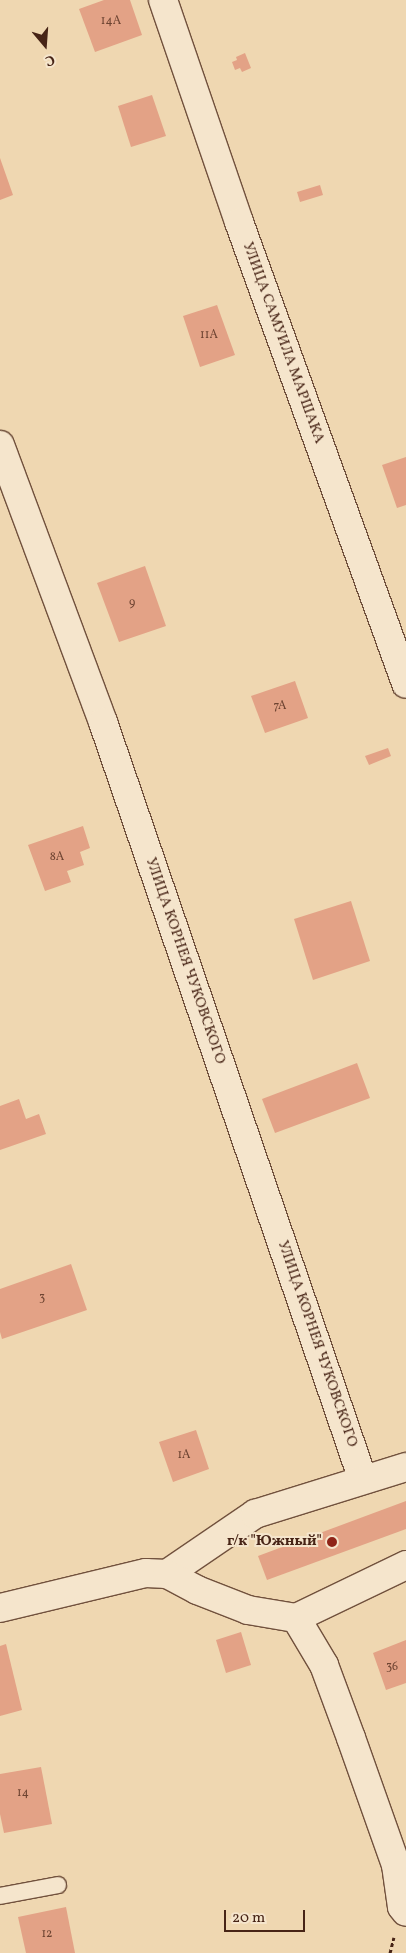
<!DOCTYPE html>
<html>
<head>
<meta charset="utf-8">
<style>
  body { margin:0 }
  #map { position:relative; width:406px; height:1953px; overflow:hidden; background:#efd7b1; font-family:Vollkorn,serif }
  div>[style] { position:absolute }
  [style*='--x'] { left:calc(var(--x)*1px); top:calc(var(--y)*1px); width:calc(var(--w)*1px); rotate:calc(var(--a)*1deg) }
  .building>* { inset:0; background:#e3a286 }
  .path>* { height:3px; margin-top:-1.5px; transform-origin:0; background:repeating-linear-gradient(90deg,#472416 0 4px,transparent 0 6.5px) }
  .roads { filter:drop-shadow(1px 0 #71513d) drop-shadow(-1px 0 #71513d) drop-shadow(0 1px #71513d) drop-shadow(0 -1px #71513d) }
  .lane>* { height:16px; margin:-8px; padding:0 8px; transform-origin:8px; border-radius:8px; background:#f5e5cc }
  .street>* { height:28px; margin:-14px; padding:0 14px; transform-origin:14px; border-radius:14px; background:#f5e5cc }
  .dots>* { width:14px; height:14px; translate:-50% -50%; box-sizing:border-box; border:2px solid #f5e5cc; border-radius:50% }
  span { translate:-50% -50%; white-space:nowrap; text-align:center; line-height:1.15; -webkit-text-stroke:4px #f5e5cc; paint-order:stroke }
  .number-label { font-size:12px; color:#6e4432 }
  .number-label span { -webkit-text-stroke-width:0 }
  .street-label { font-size:15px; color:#472416 }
  .poi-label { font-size:15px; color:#472416; font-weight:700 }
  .right { translate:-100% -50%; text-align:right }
  .north { position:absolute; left:20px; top:20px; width:50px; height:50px; -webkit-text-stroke:4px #f5e5cc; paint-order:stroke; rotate:162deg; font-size:14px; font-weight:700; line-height:20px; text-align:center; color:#472416 }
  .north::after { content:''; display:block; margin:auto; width:18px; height:22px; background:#472416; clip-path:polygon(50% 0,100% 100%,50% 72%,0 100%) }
  .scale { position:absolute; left:224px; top:1910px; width:81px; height:22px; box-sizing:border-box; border:2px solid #472416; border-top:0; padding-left:6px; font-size:15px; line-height:18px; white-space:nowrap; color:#472416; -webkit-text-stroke:4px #f5e5cc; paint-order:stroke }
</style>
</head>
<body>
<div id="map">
  <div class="building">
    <i style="clip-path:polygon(104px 0,130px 0,142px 35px,95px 52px,79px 9px)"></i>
    <i style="clip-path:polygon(245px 53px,251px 68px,242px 72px,240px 68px,235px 70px,232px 62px,237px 60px,236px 57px)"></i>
    <i style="clip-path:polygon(152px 95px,166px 136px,131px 147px,118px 106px)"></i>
    <i style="clip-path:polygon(0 158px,13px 195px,0 200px)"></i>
    <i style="clip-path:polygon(320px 185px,323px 195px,300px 202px,297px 192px)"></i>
    <i style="clip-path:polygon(217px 305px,235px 355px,200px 367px,183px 316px)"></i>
    <i style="clip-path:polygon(406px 457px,406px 505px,397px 508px,382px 465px)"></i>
    <i style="clip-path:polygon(145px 566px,166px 626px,119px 642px,97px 583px)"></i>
    <i style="clip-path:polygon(295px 681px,308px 718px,265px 733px,251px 696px)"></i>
    <i style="clip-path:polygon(388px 748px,391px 756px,369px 765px,365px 756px)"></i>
    <i style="clip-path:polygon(83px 826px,90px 848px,80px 852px,84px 865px,67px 871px,71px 882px,45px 891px,28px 845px)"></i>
    <i style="clip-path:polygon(351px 901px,370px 961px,313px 980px,294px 919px)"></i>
    <i style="clip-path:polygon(357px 1063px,370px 1098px,275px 1133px,262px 1099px)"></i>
    <i style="clip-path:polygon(19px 1099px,26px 1119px,39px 1114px,46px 1134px,0 1150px,0 1106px)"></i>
    <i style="clip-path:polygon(71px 1264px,87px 1310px,2px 1339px,0 1332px,0 1289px)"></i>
    <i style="clip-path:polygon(196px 1430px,209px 1469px,173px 1482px,159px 1442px)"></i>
    <i style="clip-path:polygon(406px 1501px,406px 1529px,267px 1580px,258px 1556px)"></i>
    <i style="clip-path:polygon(241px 1632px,251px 1665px,226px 1673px,216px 1640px)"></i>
    <i style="clip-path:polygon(406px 1640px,406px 1683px,386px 1690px,373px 1653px)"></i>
    <i style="clip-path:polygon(6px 1644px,22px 1710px,0 1716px,0 1646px)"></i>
    <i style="clip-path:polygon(41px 1767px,52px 1824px,4px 1833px,0 1814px,0 1774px)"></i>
    <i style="clip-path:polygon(66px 1907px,75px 1953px,26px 1953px,18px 1917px)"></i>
  </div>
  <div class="path">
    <i style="--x:390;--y:1953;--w:16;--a:-76"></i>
  </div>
  <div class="roads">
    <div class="lane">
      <i style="--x:0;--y:1896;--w:59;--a:-10.7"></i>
    </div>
    <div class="street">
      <i style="--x:163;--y:0;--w:235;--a:71.1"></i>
      <i style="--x:239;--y:222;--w:491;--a:70.1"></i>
      <i style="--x:0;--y:445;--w:296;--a:69.6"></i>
      <i style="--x:103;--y:722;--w:801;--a:71.07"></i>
      <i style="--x:167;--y:1574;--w:107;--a:-34.3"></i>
      <i style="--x:255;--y:1514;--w:158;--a:-17.3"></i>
      <i style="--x:0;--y:1608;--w:150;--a:-13.5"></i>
      <i style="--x:146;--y:1573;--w:21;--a:3"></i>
      <i style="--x:167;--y:1574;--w:34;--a:28"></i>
      <i style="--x:197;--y:1590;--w:55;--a:21.4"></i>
      <i style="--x:248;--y:1610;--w:49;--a:9.5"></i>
      <i style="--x:296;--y:1618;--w:122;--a:-25.7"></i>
      <i style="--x:296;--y:1618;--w:55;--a:59.2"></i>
      <i style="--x:324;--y:1665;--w:78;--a:69.7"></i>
      <i style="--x:351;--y:1738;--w:135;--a:70.5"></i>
      <i style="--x:396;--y:1865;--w:42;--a:81.9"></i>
      <i style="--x:402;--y:1907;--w:6;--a:51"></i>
    </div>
  </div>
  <div class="dots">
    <i style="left:332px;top:1542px;background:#8f2418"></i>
  </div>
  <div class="number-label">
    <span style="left:111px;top:22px">14А</span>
    <span style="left:209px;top:336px">11А</span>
    <span style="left:132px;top:604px">9</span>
    <span style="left:280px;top:707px">7А</span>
    <span style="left:57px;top:858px">8А</span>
    <span style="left:42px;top:1299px">3</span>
    <span style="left:184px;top:1456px">1А</span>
    <span style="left:392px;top:1668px">36</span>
    <span style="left:23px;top:1794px">14</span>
    <span style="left:47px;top:1935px">12</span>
  </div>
  <div class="street-label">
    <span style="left:283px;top:343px;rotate:70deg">УЛИЦА САМУИЛА МАРШАКА</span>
    <span style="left:185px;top:961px;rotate:71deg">УЛИЦА КОРНЕЯ ЧУКОВСКОГО</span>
    <span style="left:317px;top:1344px;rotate:71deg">УЛИЦА КОРНЕЯ ЧУКОВСКОГО</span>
  </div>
  <div class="poi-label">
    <span class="right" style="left:322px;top:1542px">г/к "Южный"</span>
  </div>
  <div class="north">С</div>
  <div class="scale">20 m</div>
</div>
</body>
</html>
